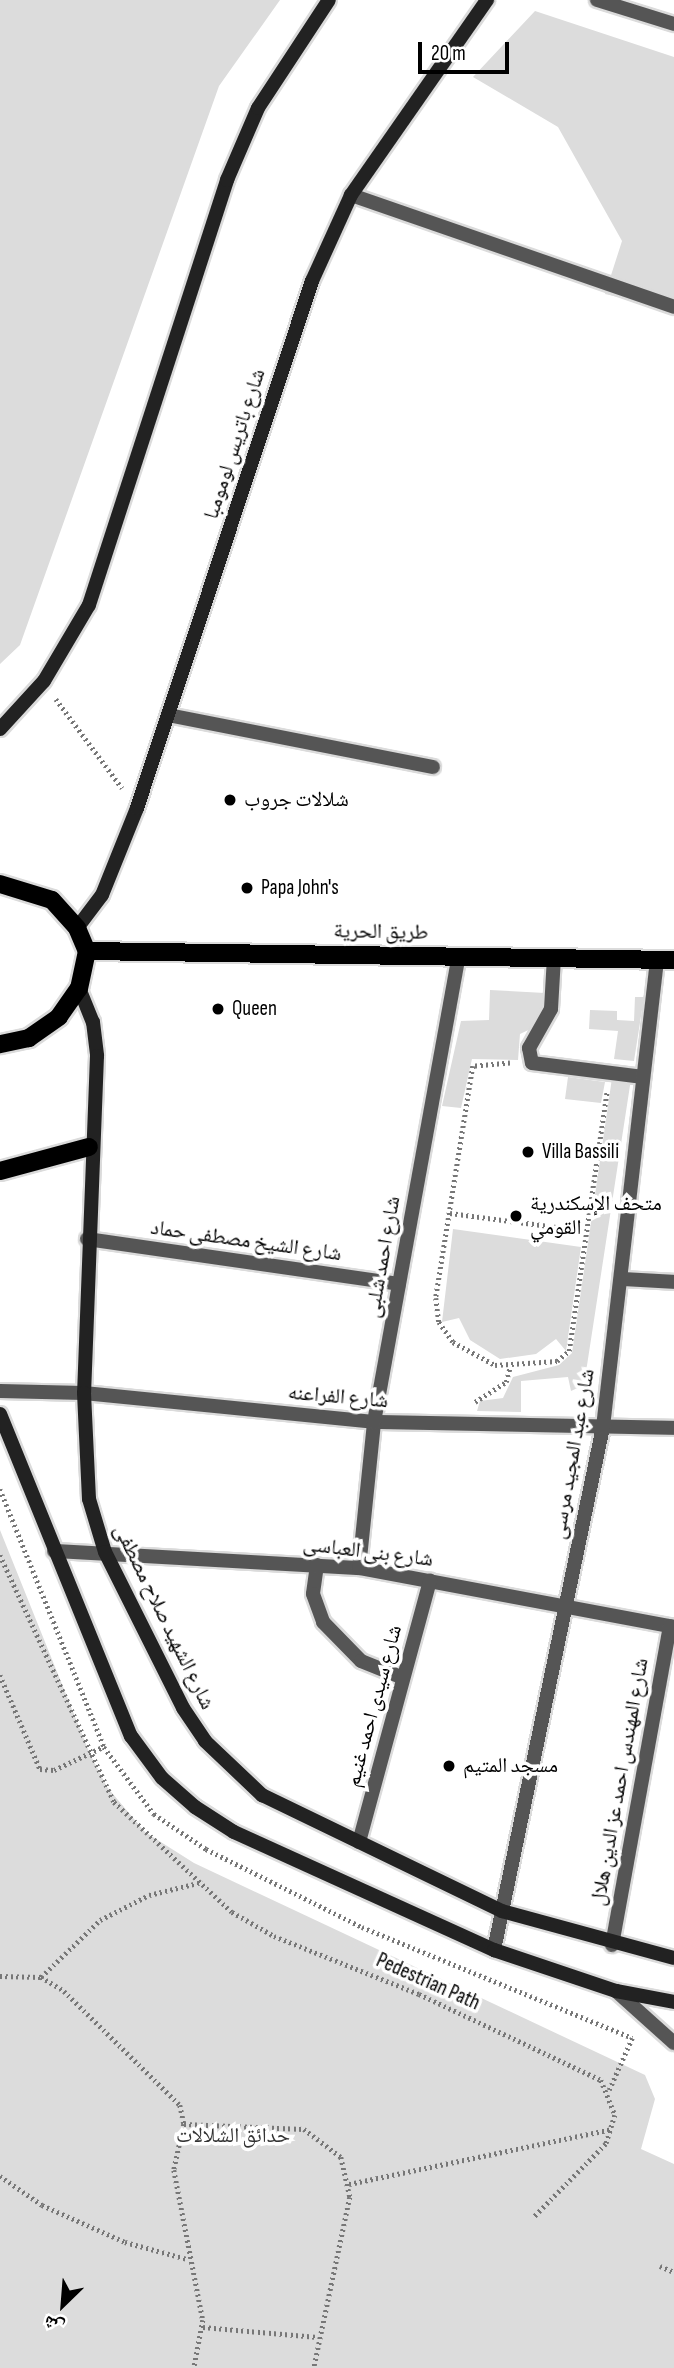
<!DOCTYPE html>
<html>
<head>
<meta charset="utf-8">
<style>
  body { margin:0 }
  #map { position:relative; width:674px; height:2368px; overflow:hidden; background:#fff; font-family:"Sofia Sans Condensed","Noto Naskh Arabic",sans-serif }
  div>[style] { position:absolute }
  [style*='--x'] { left:calc(var(--x)*1px); top:calc(var(--y)*1px); width:calc(var(--w)*1px); rotate:calc(var(--a)*1deg) }
  .green>* { inset:0; background:#dcdcdc }
  .path>* { height:4.5px; margin-top:-2.25px; transform-origin:0; background:repeating-linear-gradient(90deg,#777 0 2px,transparent 0 5.5px) }
  .roads { filter:drop-shadow(2px 0 #dbdbdb) drop-shadow(-2px 0 #dbdbdb) drop-shadow(0 2px #dbdbdb) drop-shadow(0 -2px #dbdbdb) }
  .lane>* { height:14px; margin:-7px; padding:0 7px; transform-origin:7px; border-radius:7px; background:#555 }
  .street>* { height:14px; margin:-7px; padding:0 7px; transform-origin:7px; border-radius:7px; background:#555 }
  .secondary>* { height:14px; margin:-7px; padding:0 7px; transform-origin:7px; border-radius:7px; background:#222 }
  .primary>* { height:18px; margin:-9px; padding:0 9px; transform-origin:9px; border-radius:9px; background:#000 }
  .dots>* { width:19px; height:19px; translate:-50% -50%; box-sizing:border-box; border:4px solid #fff; border-radius:50% }
  span { translate:-50% -50%; white-space:nowrap; text-align:center; line-height:1.15; -webkit-text-stroke:7px #fff; paint-order:stroke }
  .street-label { font-size:21px; color:#000 }
  .poi-label { font-size:21px; color:#000 }
  .left { translate:0 -50%; text-align:left }
  .park-label { font-size:21px; color:#333 }
  .north { position:absolute; left:28px; top:2270px; width:70px; height:70px; -webkit-text-stroke:5px #fff; paint-order:stroke; rotate:205deg; font-size:19px; font-weight:700; line-height:28px; text-align:center; color:#000 }
  .north::after { content:''; display:block; margin:auto; width:24px; height:32px; background:#000; clip-path:polygon(50% 0,100% 100%,50% 72%,0 100%) }
  .scale { position:absolute; left:418px; top:42px; width:91px; height:32px; box-sizing:border-box; border:4px solid #000; border-top:0; padding-left:9px; font-size:21px; line-height:24px; white-space:nowrap; color:#000; -webkit-text-stroke:5px #fff; paint-order:stroke }
</style>
</head>
<body>
<div id="map">
  <div class="green">
    <i style="clip-path:polygon(0 0,280px 0,219px 86px,20px 645px,0 664px)"></i>
    <i style="clip-path:polygon(535px 11px,674px 57px,674px 310px,605px 294px,622px 241px,558px 127px,473px 77px)"></i>
    <i style="clip-path:polygon(490px 990px,545px 993px,545px 1022px,520px 1034px,518px 1060px,472px 1059px,461px 1108px,442px 1106px,461px 1021px,489px 1020px)"></i>
    <i style="clip-path:polygon(635px 997px,644px 997px,634px 1061px,614px 1059px,618px 1031px,589px 1029px,590px 1010px,617px 1011px,617px 1020px,634px 1021px)"></i>
    <i style="clip-path:polygon(568px 1077px,605px 1082px,601px 1103px,565px 1099px)"></i>
    <i style="clip-path:polygon(612px 1078px,631px 1079px,584px 1385px,571px 1391px,568px 1377px,521px 1381px,521px 1412px,477px 1411px,480px 1401px,503px 1398px,513px 1377px,559px 1365px,572px 1353px)"></i>
    <i style="clip-path:polygon(453px 1229px,581px 1247px,566px 1351px,556px 1339px,536px 1354px,500px 1359px,470px 1340px,459px 1318px,442px 1322px)"></i>
    <i style="clip-path:polygon(0 1530px,90px 1754px,107px 1787px,145px 1832px,194px 1863px,645px 2075px,655px 2099px,641px 2149px,674px 2164px,674px 2368px,0 2368px)"></i>
  </div>
  <div class="path">
    <i style="--x:56;--y:699;--w:111;--a:53.4"></i>
    <i style="--x:510;--y:1063;--w:37;--a:175"></i>
    <i style="--x:473;--y:1066;--w:235;--a:99.1"></i>
    <i style="--x:436;--y:1298;--w:24;--a:83"></i>
    <i style="--x:439;--y:1322;--w:24;--a:55"></i>
    <i style="--x:453;--y:1342;--w:48;--a:28.7"></i>
    <i style="--x:495;--y:1365;--w:62;--a:-3.7"></i>
    <i style="--x:557;--y:1361;--w:16;--a:-40"></i>
    <i style="--x:569;--y:1351;--w:262;--a:-81.7"></i>
    <i style="--x:450;--y:1213;--w:137;--a:7.5"></i>
    <i style="--x:475;--y:1402;--w:37;--a:-33"></i>
    <i style="--x:506;--y:1382;--w:16;--a:-75"></i>
    <i style="--x:0;--y:1489;--w:278;--a:68"></i>
    <i style="--x:104;--y:1747;--w:84;--a:53.3"></i>
    <i style="--x:154;--y:1814;--w:63;--a:33.9"></i>
    <i style="--x:206;--y:1849;--w:174;--a:26.6"></i>
    <i style="--x:362;--y:1927;--w:292;--a:22.3"></i>
    <i style="--x:0;--y:1555;--w:272;--a:65.2"></i>
    <i style="--x:114;--y:1802;--w:161;--a:43"></i>
    <i style="--x:232;--y:1912;--w:48;--a:29.7"></i>
    <i style="--x:274;--y:1936;--w:156;--a:21.8"></i>
    <i style="--x:419;--y:1994;--w:201;--a:25.3"></i>
    <i style="--x:601;--y:2080;--w:38;--a:68"></i>
    <i style="--x:615;--y:2115;--w:30;--a:107"></i>
    <i style="--x:606;--y:2144;--w:103;--a:134.6"></i>
    <i style="--x:0;--y:1675;--w:102;--a:66.9"></i>
    <i style="--x:40;--y:1769;--w:14;--a:4"></i>
    <i style="--x:54;--y:1770;--w:56;--a:-25.2"></i>
    <i style="--x:0;--y:1976;--w:41;--a:1.4"></i>
    <i style="--x:41;--y:1977;--w:27;--a:31"></i>
    <i style="--x:64;--y:1991;--w:163;--a:44.5"></i>
    <i style="--x:180;--y:2105;--w:19;--a:78"></i>
    <i style="--x:184;--y:2124;--w:47;--a:102.3"></i>
    <i style="--x:174;--y:2170;--w:153;--a:79.1"></i>
    <i style="--x:203;--y:2320;--w:49;--a:100.6"></i>
    <i style="--x:41;--y:1977;--w:82;--a:-44"></i>
    <i style="--x:100;--y:1920;--w:55;--a:-27"></i>
    <i style="--x:149;--y:1895;--w:55;--a:-13.8"></i>
    <i style="--x:609;--y:2090;--w:57;--a:-66.1"></i>
    <i style="--x:184;--y:2124;--w:120;--a:2.4"></i>
    <i style="--x:304;--y:2129;--w:46;--a:37.1"></i>
    <i style="--x:341;--y:2157;--w:41;--a:77.3"></i>
    <i style="--x:350;--y:2197;--w:175;--a:101.9"></i>
    <i style="--x:0;--y:2176;--w:51;--a:34.6"></i>
    <i style="--x:42;--y:2205;--w:91;--a:24"></i>
    <i style="--x:125;--y:2242;--w:64;--a:15.3"></i>
    <i style="--x:349;--y:2184;--w:269;--a:-11.8"></i>
    <i style="--x:660;--y:2266;--w:15;--a:23"></i>
    <i style="--x:203;--y:2327;--w:115;--a:5"></i>
  </div>
  <div class="roads">
    <div class="lane">
      <i style="--x:351;--y:195;--w:342;--a:19.1"></i>
      <i style="--x:554;--y:957;--w:52;--a:93.3"></i>
      <i style="--x:551;--y:1009;--w:45;--a:119.4"></i>
      <i style="--x:529;--y:1048;--w:15;--a:79"></i>
      <i style="--x:532;--y:1063;--w:112;--a:7.2"></i>
      <i style="--x:317;--y:1565;--w:29;--a:98"></i>
      <i style="--x:313;--y:1594;--w:30;--a:70"></i>
      <i style="--x:323;--y:1622;--w:54;--a:45.7"></i>
      <i style="--x:361;--y:1661;--w:45;--a:22"></i>
      <i style="--x:616;--y:1991;--w:78;--a:41.9"></i>
    </div>
    <div class="street">
      <i style="--x:597;--y:0;--w:81;--a:17.3"></i>
      <i style="--x:168;--y:715;--w:270;--a:11.1"></i>
      <i style="--x:87;--y:1239;--w:315;--a:8.2"></i>
      <i style="--x:621;--y:1279;--w:53;--a:3.2"></i>
      <i style="--x:0;--y:1391;--w:84;--a:1.4"></i>
      <i style="--x:84;--y:1393;--w:291;--a:5.7"></i>
      <i style="--x:374;--y:1422;--w:300;--a:1.1"></i>
      <i style="--x:54;--y:1551;--w:305;--a:3.2"></i>
      <i style="--x:359;--y:1568;--w:320;--a:10.6"></i>
      <i style="--x:359;--y:1568;--w:147;--a:-84.1"></i>
      <i style="--x:374;--y:1422;--w:474;--a:-79.7"></i>
      <i style="--x:359;--y:1842;--w:271;--a:-74.8"></i>
      <i style="--x:612;--y:1945;--w:324;--a:-79.7"></i>
      <i style="--x:494;--y:1950;--w:534;--a:-78.23"></i>
      <i style="--x:603;--y:1427;--w:471;--a:-83.4"></i>
    </div>
    <div class="secondary">
      <i style="--x:0;--y:729;--w:65;--a:-47.5"></i>
      <i style="--x:44;--y:681;--w:88;--a:-59.4"></i>
      <i style="--x:89;--y:605;--w:447;--a:-72"></i>
      <i style="--x:227;--y:180;--w:78;--a:-66.7"></i>
      <i style="--x:258;--y:108;--w:129;--a:-56.7"></i>
      <i style="--x:77;--y:928;--w:41;--a:-52.9"></i>
      <i style="--x:102;--y:895;--w:94;--a:-68.1"></i>
      <i style="--x:137;--y:808;--w:555;--a:-71.63"></i>
      <i style="--x:312;--y:281;--w:94;--a:-65.6"></i>
      <i style="--x:351;--y:195;--w:238;--a:-55.1"></i>
      <i style="--x:79;--y:988;--w:37;--a:68"></i>
      <i style="--x:93;--y:1022;--w:34;--a:83"></i>
      <i style="--x:97;--y:1056;--w:337;--a:92.2"></i>
      <i style="--x:84;--y:1393;--w:106;--a:87.3"></i>
      <i style="--x:89;--y:1499;--w:55;--a:73.2"></i>
      <i style="--x:105;--y:1552;--w:174;--a:63.4"></i>
      <i style="--x:183;--y:1708;--w:40;--a:56"></i>
      <i style="--x:205;--y:1741;--w:79;--a:43.5"></i>
      <i style="--x:262;--y:1795;--w:267;--a:25.8"></i>
      <i style="--x:502;--y:1911;--w:178;--a:15.3"></i>
      <i style="--x:0;--y:1414;--w:348;--a:67.9"></i>
      <i style="--x:131;--y:1736;--w:52;--a:53.6"></i>
      <i style="--x:162;--y:1778;--w:44;--a:41.3"></i>
      <i style="--x:195;--y:1807;--w:46;--a:32.7"></i>
      <i style="--x:234;--y:1832;--w:286;--a:24.4"></i>
      <i style="--x:494;--y:1950;--w:129;--a:18.6"></i>
      <i style="--x:616;--y:1991;--w:59;--a:10.7"></i>
    </div>
    <div class="primary">
      <i style="--x:0;--y:884;--w:54;--a:17.1"></i>
      <i style="--x:52;--y:900;--w:38;--a:48"></i>
      <i style="--x:77;--y:928;--w:25;--a:67"></i>
      <i style="--x:87;--y:951;--w:38;--a:102"></i>
      <i style="--x:79;--y:988;--w:35;--a:125"></i>
      <i style="--x:59;--y:1017;--w:37;--a:145"></i>
      <i style="--x:29;--y:1038;--w:30;--a:168"></i>
      <i style="--x:87;--y:951;--w:587;--a:0.88"></i>
      <i style="--x:0;--y:1171;--w:92;--a:-15.1"></i>
    </div>
  </div>
  <div class="dots">
    <i style="left:230px;top:800px;background:#000"></i>
    <i style="left:247px;top:888px;background:#000"></i>
    <i style="left:218px;top:1009px;background:#000"></i>
    <i style="left:528px;top:1152px;background:#000"></i>
    <i style="left:516px;top:1216px;background:#000"></i>
    <i style="left:449px;top:1766px;background:#000"></i>
  </div>
  <div class="street-label">
    <span style="left:235px;top:444px;rotate:-72deg">شارع باتريس لومومبا</span>
    <span style="left:381px;top:932px;rotate:1deg">طريق الحرية</span>
    <span style="left:246px;top:1241px;rotate:8deg">شارع الشيخ مصطفى حماد</span>
    <span style="left:383px;top:1257px;rotate:-80deg">شارع احمد شلبى</span>
    <span style="left:338px;top:1397px;rotate:5deg">شارع الفراعنه</span>
    <span style="left:573px;top:1454px;rotate:-80deg">شارع عبد المجيد مرسى</span>
    <span style="left:368px;top:1552px;rotate:7deg">شارع بنى العباسى</span>
    <span style="left:164px;top:1617px;rotate:64deg">شارع الشهيد صلاح مصطفى</span>
    <span style="left:374px;top:1706px;rotate:-75deg">شارع سيدى احمد غنيم</span>
    <span style="left:620px;top:1782px;rotate:-80deg">شارع المهندس احمد عز الدين هلال</span>
    <span style="left:428px;top:1982px;rotate:24deg">Pedestrian Path</span>
  </div>
  <div class="poi-label">
    <span class="left" style="left:244px;top:800px">شلالات جروب</span>
    <span class="left" style="left:261px;top:888px">Papa John's</span>
    <span class="left" style="left:232px;top:1009px">Queen</span>
    <span class="left" style="left:542px;top:1152px">Villa Bassili</span>
    <span class="left" style="left:530px;top:1216px">متحف الإسكندرية<br>القومي</span>
    <span class="left" style="left:463px;top:1766px">مسجد المتيم</span>
  </div>
  <div class="park-label">
    <span style="left:233px;top:2136px">حدائق الشلالات</span>
  </div>
  <div class="north">ش</div>
  <div class="scale">20 m</div>
</div>
</body>
</html>
